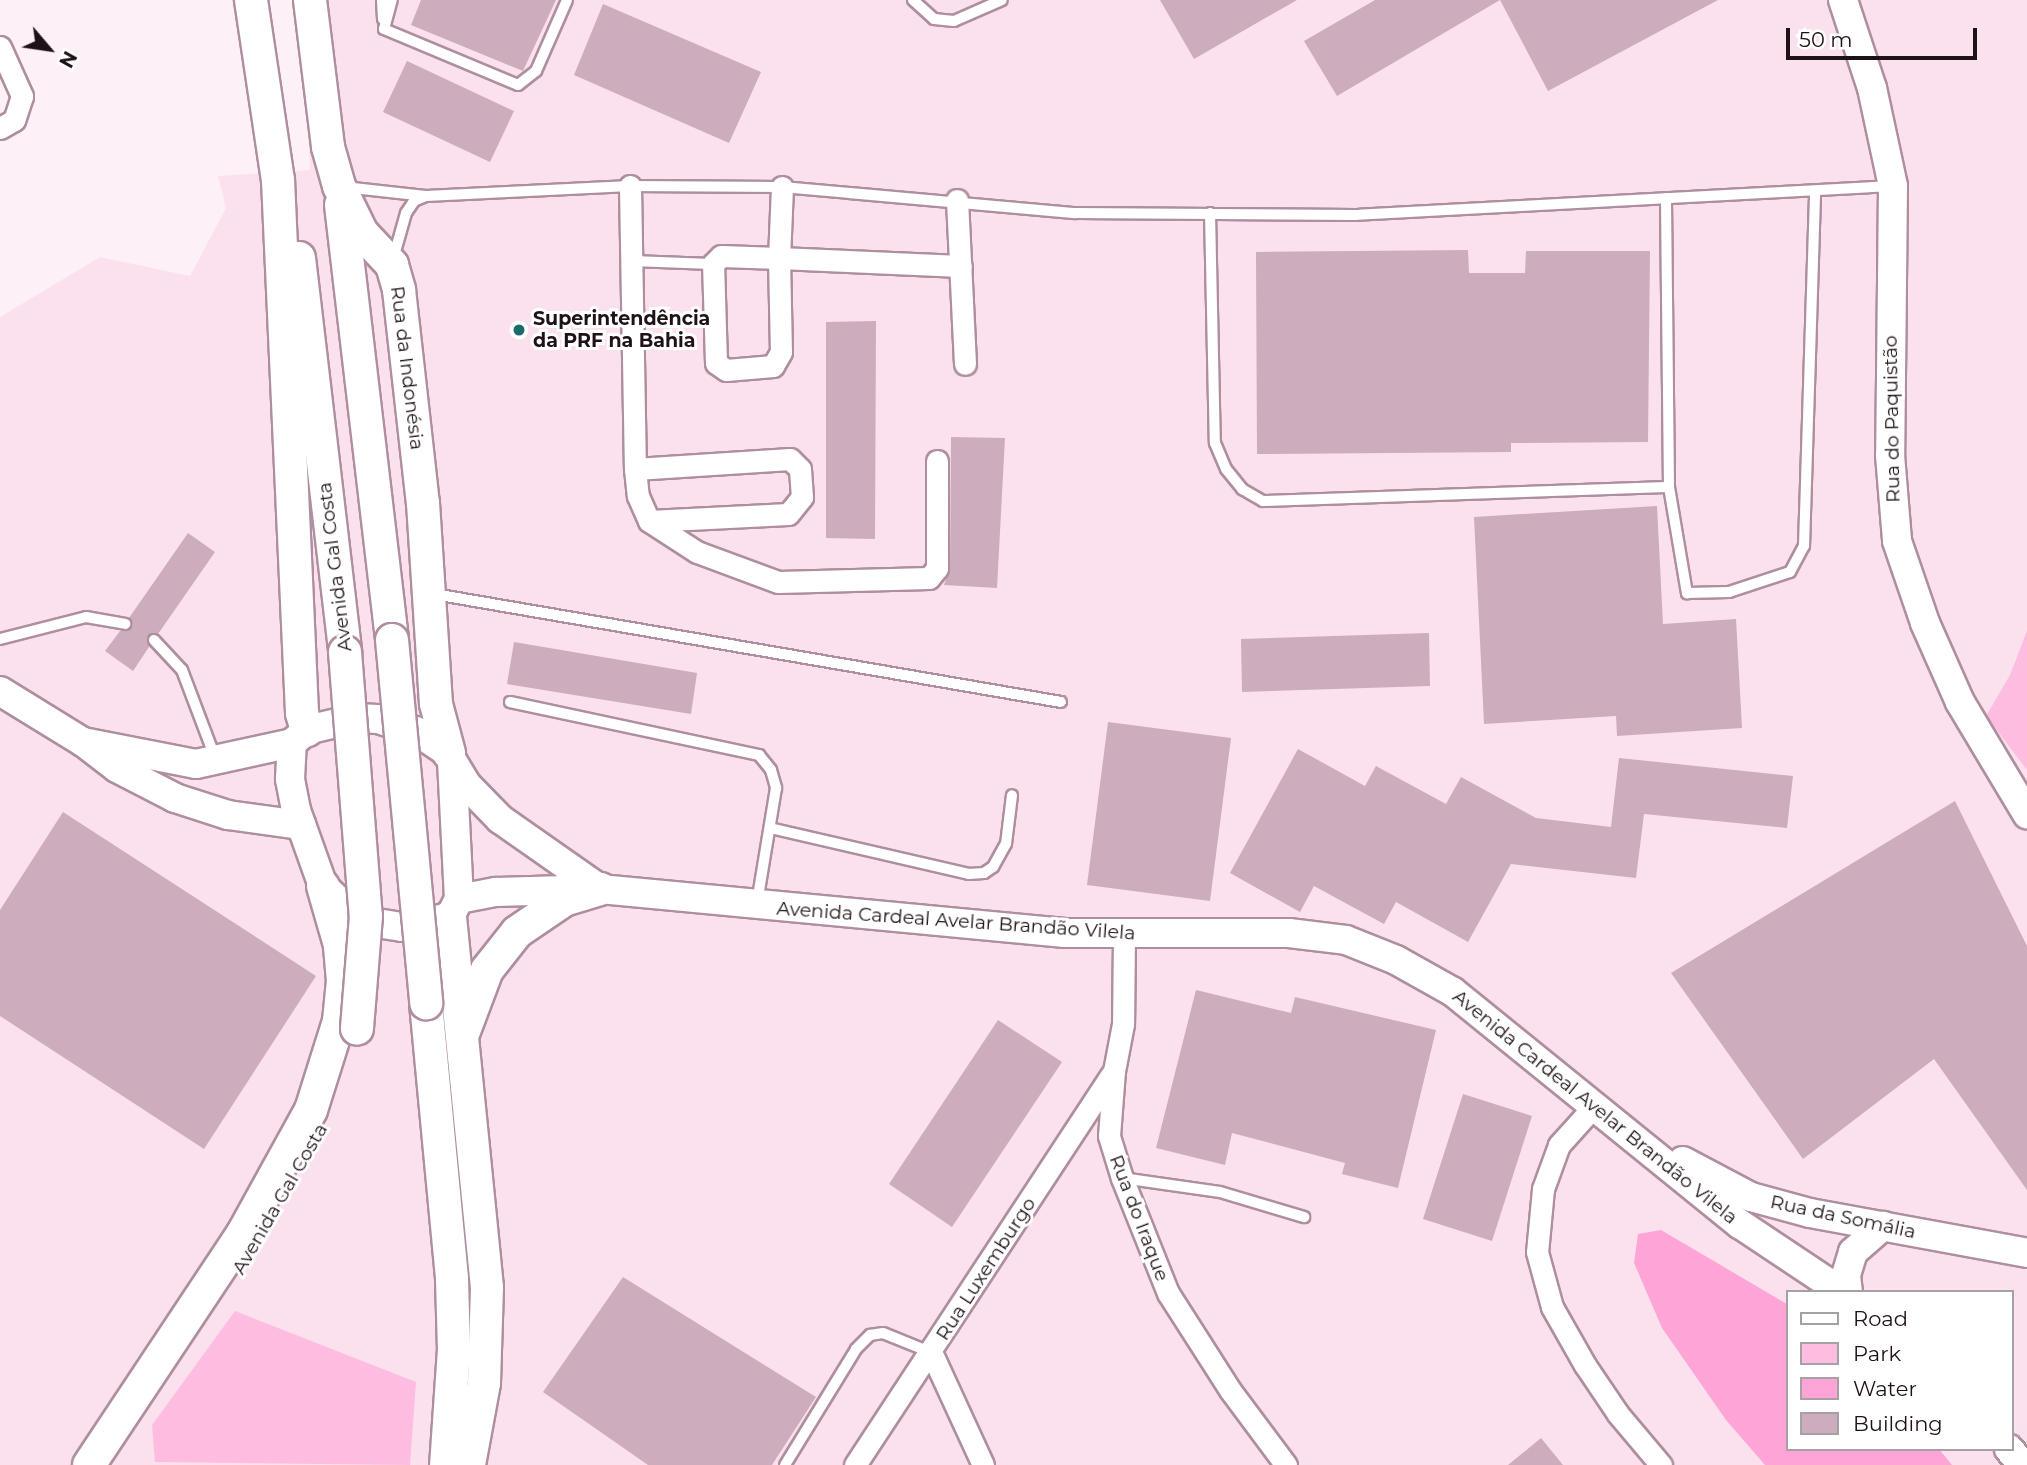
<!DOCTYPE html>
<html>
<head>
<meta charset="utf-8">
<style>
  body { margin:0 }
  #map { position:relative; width:2027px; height:1465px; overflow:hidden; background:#fef0f7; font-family:Montserrat,sans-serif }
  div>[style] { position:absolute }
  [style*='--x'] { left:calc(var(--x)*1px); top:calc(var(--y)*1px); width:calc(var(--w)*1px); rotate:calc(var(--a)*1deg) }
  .built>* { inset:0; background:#fbe1ee }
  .green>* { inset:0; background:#febde0 }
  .water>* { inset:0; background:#fea4d6 }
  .building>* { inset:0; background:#cdacbd }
  .roads { filter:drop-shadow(2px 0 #ae8e9f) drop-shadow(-2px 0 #ae8e9f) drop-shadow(0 2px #ae8e9f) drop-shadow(0 -2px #ae8e9f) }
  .lane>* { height:10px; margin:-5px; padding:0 5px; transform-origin:5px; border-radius:5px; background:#fff }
  .street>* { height:21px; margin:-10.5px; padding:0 10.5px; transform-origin:10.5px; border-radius:10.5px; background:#fff }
  .secondary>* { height:28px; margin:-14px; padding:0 14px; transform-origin:14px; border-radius:14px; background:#fff }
  .primary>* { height:32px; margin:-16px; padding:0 16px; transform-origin:16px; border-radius:16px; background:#fff }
  .bridges { filter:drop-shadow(2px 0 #ae8e9f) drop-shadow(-2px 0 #ae8e9f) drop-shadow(0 2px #ae8e9f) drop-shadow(0 -2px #ae8e9f) }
  .primary-bridge>* { height:32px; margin:-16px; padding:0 16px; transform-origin:16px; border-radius:16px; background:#fff }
  .dots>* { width:19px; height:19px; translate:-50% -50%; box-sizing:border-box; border:4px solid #fff; border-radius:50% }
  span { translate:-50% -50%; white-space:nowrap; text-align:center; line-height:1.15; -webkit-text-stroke:6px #fff; paint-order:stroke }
  .poi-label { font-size:19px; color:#1e1218; font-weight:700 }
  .left { translate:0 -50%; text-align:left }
  .street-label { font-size:19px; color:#1e1218 }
  .legend { position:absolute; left:1786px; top:1290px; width:228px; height:161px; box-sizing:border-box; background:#fff; border:2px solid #a5a0a3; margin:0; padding:9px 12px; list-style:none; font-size:21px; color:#1e1218 }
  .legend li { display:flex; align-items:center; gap:14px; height:35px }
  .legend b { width:35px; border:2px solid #a5a0a3 }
  .north { position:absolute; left:14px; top:14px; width:70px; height:70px; -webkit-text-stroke:5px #fff; paint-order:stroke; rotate:119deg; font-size:19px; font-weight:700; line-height:28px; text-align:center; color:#1e1218 }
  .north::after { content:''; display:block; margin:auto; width:24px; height:32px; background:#1e1218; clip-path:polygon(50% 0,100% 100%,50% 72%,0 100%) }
  .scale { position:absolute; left:1786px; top:28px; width:191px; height:32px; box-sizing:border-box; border:4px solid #1e1218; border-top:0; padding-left:9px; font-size:21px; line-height:24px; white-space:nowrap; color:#1e1218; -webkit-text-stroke:5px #fff; paint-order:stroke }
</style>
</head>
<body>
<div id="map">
  <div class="built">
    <i style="clip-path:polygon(evenodd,302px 0,2027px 0,2027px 1465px,0 1465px,0 317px,100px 257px,190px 276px,226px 208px,218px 176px,310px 170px,302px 0,1787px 1292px,2011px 1292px,2011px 1449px,1787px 1449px,1787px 1292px)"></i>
  </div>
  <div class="green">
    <i style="clip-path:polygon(2027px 631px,2027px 770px,1986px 716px,2010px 675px)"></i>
    <i style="clip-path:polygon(235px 1311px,416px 1382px,410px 1465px,155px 1462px,152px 1425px)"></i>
  </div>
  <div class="water">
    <i style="clip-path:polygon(1661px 1230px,1787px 1304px,1787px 1449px,1939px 1449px,1952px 1465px,1765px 1465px,1726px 1420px,1662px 1328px,1634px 1263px,1638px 1234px)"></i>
  </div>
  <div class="building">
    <i style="clip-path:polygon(421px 0,556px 0,523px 71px,411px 25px)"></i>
    <i style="clip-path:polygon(1160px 0,1297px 0,1194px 59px)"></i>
    <i style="clip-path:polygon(1375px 0,1718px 0,1548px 91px,1500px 0,1337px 96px,1304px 41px)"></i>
    <i style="clip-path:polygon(603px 4px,761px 72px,729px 143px,574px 75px)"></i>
    <i style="clip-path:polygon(407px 61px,514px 111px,490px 162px,383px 112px)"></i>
    <i style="clip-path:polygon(1468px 250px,1469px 273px,1525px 273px,1526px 251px,1650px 251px,1648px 442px,1511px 443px,1511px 452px,1257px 454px,1256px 252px)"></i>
    <i style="clip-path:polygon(876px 321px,875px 539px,826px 538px,826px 322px)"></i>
    <i style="clip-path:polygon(951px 437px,1005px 438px,997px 588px,944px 585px,950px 568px)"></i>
    <i style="clip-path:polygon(1657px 506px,1663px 624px,1736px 619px,1742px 728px,1617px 736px,1616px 716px,1484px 724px,1474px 517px)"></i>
    <i style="clip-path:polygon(188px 533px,215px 552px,158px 634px,148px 635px,149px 647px,133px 671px,105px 651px,120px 631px,131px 628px,129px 618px)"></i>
    <i style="clip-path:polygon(1429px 633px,1430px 686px,1242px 692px,1241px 639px)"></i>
    <i style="clip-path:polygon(514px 642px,697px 673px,691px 714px,507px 684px)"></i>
    <i style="clip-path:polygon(1108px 722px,1231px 738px,1210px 901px,1087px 885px)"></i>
    <i style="clip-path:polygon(1298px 749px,1365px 786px,1376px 766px,1446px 804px,1461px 777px,1536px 818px,1611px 827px,1619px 758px,1793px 776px,1787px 828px,1644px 814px,1636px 878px,1511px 864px,1468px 942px,1396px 902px,1384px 924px,1314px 886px,1300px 912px,1230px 873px)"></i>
    <i style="clip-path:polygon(1955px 801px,2027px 946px,2027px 1190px,1934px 1059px,1803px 1159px,1671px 973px)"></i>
    <i style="clip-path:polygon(63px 812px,316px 976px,204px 1149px,0 1016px,0 910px)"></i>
    <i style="clip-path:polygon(1196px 990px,1291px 1013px,1295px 997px,1436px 1030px,1398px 1188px,1342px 1174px,1345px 1163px,1232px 1133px,1225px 1165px,1156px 1148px)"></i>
    <i style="clip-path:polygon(998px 1020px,1062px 1062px,952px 1227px,889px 1184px)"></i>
    <i style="clip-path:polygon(1463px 1094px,1532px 1116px,1492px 1241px,1423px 1219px)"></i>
    <i style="clip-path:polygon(623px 1277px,816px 1397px,772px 1465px,648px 1465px,543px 1392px)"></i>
    <i style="clip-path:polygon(1541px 1438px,1563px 1465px,1508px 1465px)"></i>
  </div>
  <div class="roads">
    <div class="lane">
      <i style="--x:382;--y:0;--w:19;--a:87"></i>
      <i style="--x:913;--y:0;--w:28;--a:42"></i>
      <i style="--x:934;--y:19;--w:20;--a:6"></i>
      <i style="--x:954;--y:21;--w:52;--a:-23.6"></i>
      <i style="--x:384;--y:29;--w:145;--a:22.7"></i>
      <i style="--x:518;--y:85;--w:23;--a:-38"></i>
      <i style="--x:536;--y:71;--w:77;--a:-66.4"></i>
      <i style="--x:384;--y:29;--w:30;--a:-75"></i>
      <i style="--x:344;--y:187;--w:82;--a:6.3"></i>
      <i style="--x:426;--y:196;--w:204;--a:-2.8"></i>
      <i style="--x:630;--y:186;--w:152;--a:0.4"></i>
      <i style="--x:782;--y:187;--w:295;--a:5.1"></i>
      <i style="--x:1076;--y:213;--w:279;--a:0.4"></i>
      <i style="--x:1355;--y:215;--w:539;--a:-3.09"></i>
      <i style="--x:1210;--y:213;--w:230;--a:88.8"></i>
      <i style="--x:1215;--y:443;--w:28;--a:67"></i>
      <i style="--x:1226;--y:469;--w:26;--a:51"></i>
      <i style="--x:1242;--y:489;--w:24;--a:30"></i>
      <i style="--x:1263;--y:501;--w:406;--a:-2"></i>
      <i style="--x:1669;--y:487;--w:289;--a:-90.6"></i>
      <i style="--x:393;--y:259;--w:48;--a:-74.2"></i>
      <i style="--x:406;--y:213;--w:14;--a:-56"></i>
      <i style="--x:414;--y:201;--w:13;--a:-23"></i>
      <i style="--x:631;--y:261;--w:82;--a:2.1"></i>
      <i style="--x:1669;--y:487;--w:108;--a:80.4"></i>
      <i style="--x:1687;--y:593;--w:42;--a:-1.4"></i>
      <i style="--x:1729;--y:592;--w:64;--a:-18.2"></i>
      <i style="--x:1790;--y:572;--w:30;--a:-62"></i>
      <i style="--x:1804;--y:546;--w:355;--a:-88.2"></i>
      <i style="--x:434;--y:594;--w:636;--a:9.77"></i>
      <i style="--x:0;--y:639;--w:89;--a:-14.3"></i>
      <i style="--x:86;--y:617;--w:40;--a:10"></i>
      <i style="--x:154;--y:640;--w:41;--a:47"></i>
      <i style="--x:182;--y:670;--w:96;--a:69.3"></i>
      <i style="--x:510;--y:702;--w:255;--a:12"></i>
      <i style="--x:759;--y:755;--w:19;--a:51"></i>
      <i style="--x:771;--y:770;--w:19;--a:74"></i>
      <i style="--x:776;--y:788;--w:117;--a:99.4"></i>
      <i style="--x:770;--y:828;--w:204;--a:13"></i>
      <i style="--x:969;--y:874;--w:15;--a:-4"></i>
      <i style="--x:984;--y:873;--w:11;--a:-34"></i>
      <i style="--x:993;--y:867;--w:26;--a:-61"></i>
      <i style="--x:1006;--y:844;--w:49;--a:-83"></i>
      <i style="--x:1122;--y:1178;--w:99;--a:8.1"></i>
      <i style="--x:1220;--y:1192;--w:88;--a:16.6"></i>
      <i style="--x:785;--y:1465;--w:136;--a:-58.5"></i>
      <i style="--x:856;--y:1349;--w:20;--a:-45"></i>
      <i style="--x:870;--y:1335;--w:13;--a:-9"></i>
      <i style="--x:883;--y:1333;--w:51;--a:22"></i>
    </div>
    <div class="street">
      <i style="--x:0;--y:47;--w:54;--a:65.8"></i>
      <i style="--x:22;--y:96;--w:25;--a:108"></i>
      <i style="--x:14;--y:120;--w:16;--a:150"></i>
      <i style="--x:630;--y:186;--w:283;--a:89"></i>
      <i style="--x:635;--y:469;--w:27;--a:84"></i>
      <i style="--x:638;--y:496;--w:27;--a:66"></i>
      <i style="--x:649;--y:521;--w:57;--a:32.9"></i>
      <i style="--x:697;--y:552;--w:86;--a:20.3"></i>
      <i style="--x:778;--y:582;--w:151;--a:-1.5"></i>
      <i style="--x:929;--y:578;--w:13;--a:-51"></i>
      <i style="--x:937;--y:568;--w:107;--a:-90"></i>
      <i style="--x:782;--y:187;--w:71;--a:92.4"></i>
      <i style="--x:779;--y:258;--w:94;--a:88.8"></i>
      <i style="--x:781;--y:352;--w:16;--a:120"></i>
      <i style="--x:773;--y:366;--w:47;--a:175.1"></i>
      <i style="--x:726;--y:370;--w:12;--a:-145"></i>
      <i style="--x:716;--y:363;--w:99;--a:-91.7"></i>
      <i style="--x:713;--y:264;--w:11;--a:-45"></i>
      <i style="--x:721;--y:256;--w:58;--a:2"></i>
      <i style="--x:779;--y:258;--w:182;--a:2.5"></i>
      <i style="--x:957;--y:200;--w:164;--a:87.2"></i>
      <i style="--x:635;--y:469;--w:155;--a:-3.7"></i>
      <i style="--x:790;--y:459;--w:14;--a:45"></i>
      <i style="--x:800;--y:469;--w:28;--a:86"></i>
      <i style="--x:802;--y:497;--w:22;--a:129"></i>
      <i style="--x:788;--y:514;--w:139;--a:177.1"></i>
      <i style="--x:1124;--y:935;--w:89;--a:90.6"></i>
      <i style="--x:1123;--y:1024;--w:48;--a:100.8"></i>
      <i style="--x:1114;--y:1071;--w:65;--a:94.4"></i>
      <i style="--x:1109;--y:1136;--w:44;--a:72.8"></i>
      <i style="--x:1122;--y:1178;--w:124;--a:68.2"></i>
      <i style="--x:1168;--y:1293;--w:115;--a:57.4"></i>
      <i style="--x:1230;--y:1390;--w:94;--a:53.3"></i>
      <i style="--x:1595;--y:1105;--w:54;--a:132"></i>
      <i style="--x:1559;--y:1145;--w:47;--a:110"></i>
      <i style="--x:1543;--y:1189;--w:63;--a:95.4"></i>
      <i style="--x:1537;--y:1252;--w:57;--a:74.7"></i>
      <i style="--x:1552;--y:1307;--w:67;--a:60.4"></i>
      <i style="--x:1585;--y:1365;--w:59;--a:56"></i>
      <i style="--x:1618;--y:1414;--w:67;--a:49.9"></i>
      <i style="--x:932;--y:1354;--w:122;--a:65.3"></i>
      <i style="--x:855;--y:1465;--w:466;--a:-56.7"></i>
    </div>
    <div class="secondary">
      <i style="--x:1843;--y:0;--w:93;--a:71.8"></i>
      <i style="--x:1872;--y:88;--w:100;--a:77.9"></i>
      <i style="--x:1893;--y:186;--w:269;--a:90.6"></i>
      <i style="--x:1890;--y:455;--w:86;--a:85.3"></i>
      <i style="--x:1897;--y:541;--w:87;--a:71.1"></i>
      <i style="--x:1925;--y:623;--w:86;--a:66.1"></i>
      <i style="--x:1960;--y:702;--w:131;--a:59.1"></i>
      <i style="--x:0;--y:691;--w:97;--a:31.6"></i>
      <i style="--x:83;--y:742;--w:43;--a:37.4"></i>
      <i style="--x:117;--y:768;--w:65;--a:27.3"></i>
      <i style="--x:175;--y:798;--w:56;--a:17.8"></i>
      <i style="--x:228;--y:815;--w:74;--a:7.8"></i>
      <i style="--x:83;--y:742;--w:115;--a:11"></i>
      <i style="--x:196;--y:764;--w:98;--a:-12.3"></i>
      <i style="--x:292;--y:743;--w:20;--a:-41"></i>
      <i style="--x:307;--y:730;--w:51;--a:-13.5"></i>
      <i style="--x:357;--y:718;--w:21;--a:3"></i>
      <i style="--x:378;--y:719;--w:40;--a:18"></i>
      <i style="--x:416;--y:731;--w:40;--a:34"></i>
      <i style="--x:449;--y:753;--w:9;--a:69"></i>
      <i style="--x:452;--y:761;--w:138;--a:87.1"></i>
      <i style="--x:459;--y:899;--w:20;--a:117"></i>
      <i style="--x:450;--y:917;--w:49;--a:168.2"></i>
      <i style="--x:402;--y:927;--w:30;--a:-171"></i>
      <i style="--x:372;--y:922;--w:23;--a:-157"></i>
      <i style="--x:351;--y:913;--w:39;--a:-136"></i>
      <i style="--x:323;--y:886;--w:81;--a:-109.6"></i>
      <i style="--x:296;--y:810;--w:32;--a:-101"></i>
      <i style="--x:290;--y:779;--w:36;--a:-87"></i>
      <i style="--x:453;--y:762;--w:26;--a:59"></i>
      <i style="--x:466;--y:784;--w:49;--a:45.8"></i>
      <i style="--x:500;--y:819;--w:122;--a:35"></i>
      <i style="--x:459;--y:899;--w:38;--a:-11"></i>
      <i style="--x:496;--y:892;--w:104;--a:-1.7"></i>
      <i style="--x:600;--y:889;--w:467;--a:5.4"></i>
      <i style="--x:1065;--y:933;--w:224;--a:0"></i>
      <i style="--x:1289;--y:933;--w:57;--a:7"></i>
      <i style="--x:1346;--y:940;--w:54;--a:21.8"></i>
      <i style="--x:1396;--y:960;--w:65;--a:29.3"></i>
      <i style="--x:1453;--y:992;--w:369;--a:39"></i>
      <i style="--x:1740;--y:1224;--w:123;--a:33.7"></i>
      <i style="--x:1683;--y:1161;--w:77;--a:27.9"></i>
      <i style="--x:1751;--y:1197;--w:61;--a:15.2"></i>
      <i style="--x:1810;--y:1213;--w:221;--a:10.4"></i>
      <i style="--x:1848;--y:1292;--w:17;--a:-97"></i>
      <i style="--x:1846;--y:1275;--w:24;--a:-73"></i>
      <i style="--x:1853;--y:1252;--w:40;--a:-41"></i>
      <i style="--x:2009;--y:1449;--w:21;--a:49"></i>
    </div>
    <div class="primary">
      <i style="--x:251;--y:0;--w:182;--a:81.5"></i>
      <i style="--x:278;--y:180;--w:534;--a:87.42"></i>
      <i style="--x:302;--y:713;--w:18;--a:74"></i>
      <i style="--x:310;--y:0;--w:148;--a:83"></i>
      <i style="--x:328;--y:147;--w:41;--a:74.2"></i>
      <i style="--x:339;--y:186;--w:52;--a:63.9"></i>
      <i style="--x:362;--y:233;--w:44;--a:46.8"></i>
      <i style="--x:392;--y:265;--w:26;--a:74"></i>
      <i style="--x:399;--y:290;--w:214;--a:83.6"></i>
      <i style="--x:423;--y:503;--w:201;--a:86.3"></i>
      <i style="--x:436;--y:704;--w:51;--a:75.1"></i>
      <i style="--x:341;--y:205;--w:438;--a:83.3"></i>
      <i style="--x:299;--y:258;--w:397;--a:83.3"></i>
      <i style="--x:450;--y:917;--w:372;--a:84.3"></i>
      <i style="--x:487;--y:1287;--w:96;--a:91.8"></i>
      <i style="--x:484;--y:1383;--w:83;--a:100.4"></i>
      <i style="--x:426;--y:1003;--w:277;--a:84.6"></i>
      <i style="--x:452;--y:1279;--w:70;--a:88.4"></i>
      <i style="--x:454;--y:1349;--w:116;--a:93.9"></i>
      <i style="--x:464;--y:1031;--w:65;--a:-69.3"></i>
      <i style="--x:487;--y:970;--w:48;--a:-51.7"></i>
      <i style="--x:517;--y:932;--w:57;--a:-34.2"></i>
      <i style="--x:564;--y:900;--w:38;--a:-17"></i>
      <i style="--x:89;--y:1465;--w:276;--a:-56.4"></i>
      <i style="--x:242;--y:1235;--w:143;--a:-61.1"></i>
      <i style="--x:311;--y:1110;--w:93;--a:-72.5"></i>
      <i style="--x:339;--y:1021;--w:40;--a:-84.3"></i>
      <i style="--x:343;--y:981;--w:36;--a:-95"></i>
      <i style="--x:340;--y:945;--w:61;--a:-106.1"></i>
    </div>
  </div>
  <div class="bridges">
    <div class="primary-bridge">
      <i style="--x:392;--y:640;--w:365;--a:84.6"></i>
      <i style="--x:345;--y:652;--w:265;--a:85.5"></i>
      <i style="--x:366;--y:916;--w:113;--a:94.6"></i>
    </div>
  </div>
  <div class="dots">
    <i style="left:519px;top:330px;background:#1d6a6b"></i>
  </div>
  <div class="poi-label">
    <span class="left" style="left:533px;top:330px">Superintendência<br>da PRF na Bahia</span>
  </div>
  <div class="street-label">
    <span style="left:407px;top:368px;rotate:83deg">Rua da Indonésia</span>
    <span style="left:1892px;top:419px;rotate:-91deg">Rua do Paquistão</span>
    <span style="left:335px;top:567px;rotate:-97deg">Avenida Gal Costa</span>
    <span style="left:956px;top:921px;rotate:4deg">Avenida Cardeal Avelar Brandão Vilela</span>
    <span style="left:1595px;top:1107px;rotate:39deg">Avenida Cardeal Avelar Brandão Vilela</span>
    <span style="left:280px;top:1199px;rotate:-60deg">Avenida Gal Costa</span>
    <span style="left:1843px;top:1217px;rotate:12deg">Rua da Somália</span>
    <span style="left:1139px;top:1218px;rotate:69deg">Rua do Iraque</span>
    <span style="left:986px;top:1269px;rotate:-57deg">Rua Luxemburgo</span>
  </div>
  <ul class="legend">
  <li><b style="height:9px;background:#fff"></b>Road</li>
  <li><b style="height:19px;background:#febde0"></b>Park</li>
  <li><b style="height:19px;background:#fea4d6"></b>Water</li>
  <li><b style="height:19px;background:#cdacbd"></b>Building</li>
  </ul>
  <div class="north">N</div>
  <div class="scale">50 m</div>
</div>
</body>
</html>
